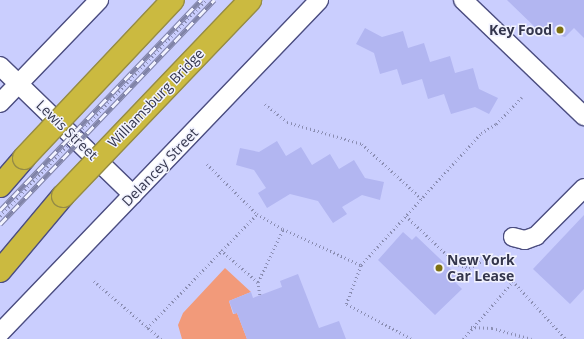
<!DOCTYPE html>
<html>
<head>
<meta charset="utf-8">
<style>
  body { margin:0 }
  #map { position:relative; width:584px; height:339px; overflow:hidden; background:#cacefe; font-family:"Open Sans",sans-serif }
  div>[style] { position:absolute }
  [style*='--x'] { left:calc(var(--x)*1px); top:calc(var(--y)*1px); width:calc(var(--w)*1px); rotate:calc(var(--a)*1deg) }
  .green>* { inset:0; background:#f29a7a }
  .building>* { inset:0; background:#b2b6f1 }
  .path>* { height:2.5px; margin-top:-1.25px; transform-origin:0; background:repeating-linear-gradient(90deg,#8a8db2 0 1px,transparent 0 4px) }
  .roads { filter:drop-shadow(1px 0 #4c4e81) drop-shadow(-1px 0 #4c4e81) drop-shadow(0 1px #4c4e81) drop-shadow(0 -1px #4c4e81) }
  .minor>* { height:18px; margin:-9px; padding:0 9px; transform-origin:9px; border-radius:9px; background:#fff }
  .motorway>* { height:22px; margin:-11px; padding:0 11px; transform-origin:11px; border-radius:11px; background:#cbba40 }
  .rail>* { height:4.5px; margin-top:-2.25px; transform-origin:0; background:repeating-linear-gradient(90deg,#f1f2fe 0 9px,#8083a7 0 18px); box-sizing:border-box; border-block:1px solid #8083a7 }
  .path-bridge>* { height:2.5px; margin-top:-1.25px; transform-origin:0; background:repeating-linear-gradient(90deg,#8a8db2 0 1px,transparent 0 4px) }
  .bridges { filter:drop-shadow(1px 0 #968c45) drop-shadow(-1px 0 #968c45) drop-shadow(0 1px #968c45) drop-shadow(0 -1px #968c45) }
  .motorway-bridge>* { height:22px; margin:-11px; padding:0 11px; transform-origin:11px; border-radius:11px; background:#cbba40 }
  .dots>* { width:11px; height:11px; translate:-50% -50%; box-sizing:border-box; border:2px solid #f1f2fe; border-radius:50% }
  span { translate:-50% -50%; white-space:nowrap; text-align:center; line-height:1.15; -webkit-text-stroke:3px #f1f2fe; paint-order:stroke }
  .poi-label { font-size:14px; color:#34364d; font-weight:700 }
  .right { translate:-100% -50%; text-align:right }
  .left { translate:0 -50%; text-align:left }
  .street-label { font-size:14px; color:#34364d }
</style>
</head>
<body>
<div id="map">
  <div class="green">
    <i style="clip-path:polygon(225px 268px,251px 292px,229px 301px,233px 314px,237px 313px,247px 339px,182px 339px,178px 325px,183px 313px)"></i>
  </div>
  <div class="building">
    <i style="clip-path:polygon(507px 0,584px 0,584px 38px,574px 28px,565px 37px,538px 30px)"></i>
    <i style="clip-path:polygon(365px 28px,382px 37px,403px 31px,408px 48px,424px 43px,430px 62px,450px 56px,455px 73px,473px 68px,479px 89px,498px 98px,489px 114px,475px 107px,451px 114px,444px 94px,428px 99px,422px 79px,402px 85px,397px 69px,380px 74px,374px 53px,356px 44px)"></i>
    <i style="clip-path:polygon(277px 141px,286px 156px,301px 147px,312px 165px,330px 154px,339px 169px,354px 160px,365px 178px,384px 182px,380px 200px,362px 195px,342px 207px,347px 214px,333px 223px,318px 201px,290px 194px,267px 208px,258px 193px,266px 188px,254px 170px,236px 165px,240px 148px,259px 152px)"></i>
    <i style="clip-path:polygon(584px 215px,584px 289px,570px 304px,533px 269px)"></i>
    <i style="clip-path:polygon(403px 232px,412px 240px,416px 236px,458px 276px,454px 281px,462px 289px,435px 315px,378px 260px)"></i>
    <i style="clip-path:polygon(298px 274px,319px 328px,339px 321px,346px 339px,247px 339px,237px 313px,234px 314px,229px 301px,251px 292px,253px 298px,282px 287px,280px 281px)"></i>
  </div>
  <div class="path">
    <i style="--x:265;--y:104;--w:28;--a:39"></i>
    <i style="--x:287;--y:122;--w:78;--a:16.3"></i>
    <i style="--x:362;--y:144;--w:81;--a:42.5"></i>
    <i style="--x:207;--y:164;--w:71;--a:45"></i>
    <i style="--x:406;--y:216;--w:71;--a:43.3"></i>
    <i style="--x:458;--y:265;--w:11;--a:15"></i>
    <i style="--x:469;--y:268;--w:24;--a:-28"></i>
    <i style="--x:221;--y:250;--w:49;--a:40.9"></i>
    <i style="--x:258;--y:282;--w:59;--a:-64.7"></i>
    <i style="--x:94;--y:281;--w:89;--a:40.9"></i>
    <i style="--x:258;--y:282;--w:13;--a:81"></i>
    <i style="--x:471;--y:327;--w:21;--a:3"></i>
    <i style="--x:492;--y:328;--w:41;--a:15.4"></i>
    <i style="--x:147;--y:328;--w:158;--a:-46"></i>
    <i style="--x:257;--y:214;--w:30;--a:30"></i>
    <i style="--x:283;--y:229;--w:86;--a:24.8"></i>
    <i style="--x:411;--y:339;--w:74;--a:-151.7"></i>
    <i style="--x:346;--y:304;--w:42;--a:-69"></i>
    <i style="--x:361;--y:265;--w:178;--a:-47.7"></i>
    <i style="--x:481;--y:133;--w:17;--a:-31"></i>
    <i style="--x:496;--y:124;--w:37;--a:-46"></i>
    <i style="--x:463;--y:339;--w:77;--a:-49.2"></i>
    <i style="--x:513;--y:281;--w:79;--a:47.6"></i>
  </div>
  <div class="roads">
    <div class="minor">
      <i style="--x:463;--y:0;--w:168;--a:43.8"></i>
      <i style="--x:0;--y:66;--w:185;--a:44.1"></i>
      <i style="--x:0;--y:103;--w:143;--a:-46.1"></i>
      <i style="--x:513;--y:237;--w:12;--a:14"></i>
      <i style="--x:525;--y:240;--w:12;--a:-20"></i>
      <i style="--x:536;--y:236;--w:68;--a:-45"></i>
      <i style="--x:0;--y:333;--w:461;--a:-46.2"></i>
    </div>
    <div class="motorway">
      <i style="--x:0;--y:186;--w:37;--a:-49"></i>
      <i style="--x:0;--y:271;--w:98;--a:-50"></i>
    </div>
  </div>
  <div class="rail">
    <i style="--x:0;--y:210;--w:291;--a:-46.3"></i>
    <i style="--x:0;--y:224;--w:310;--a:-46.3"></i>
  </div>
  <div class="path-bridge">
    <i style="--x:0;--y:216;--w:298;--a:-46.4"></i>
  </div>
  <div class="bridges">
    <div class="motorway-bridge">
      <i style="--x:24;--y:158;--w:217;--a:-46.7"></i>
      <i style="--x:63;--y:196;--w:271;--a:-46.3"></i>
    </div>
  </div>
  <div class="dots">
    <i style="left:560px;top:30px;background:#7e7111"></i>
    <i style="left:439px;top:268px;background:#7e7111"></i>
  </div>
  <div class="poi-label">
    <span class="right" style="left:552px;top:30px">Key Food</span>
    <span class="left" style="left:447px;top:268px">New York<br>Car Lease</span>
  </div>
  <div class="street-label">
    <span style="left:156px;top:98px;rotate:-46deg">Williamsburg Bridge</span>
    <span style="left:67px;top:130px;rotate:44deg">Lewis Street</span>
    <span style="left:160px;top:167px;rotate:-46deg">Delancey Street</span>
  </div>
</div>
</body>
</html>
